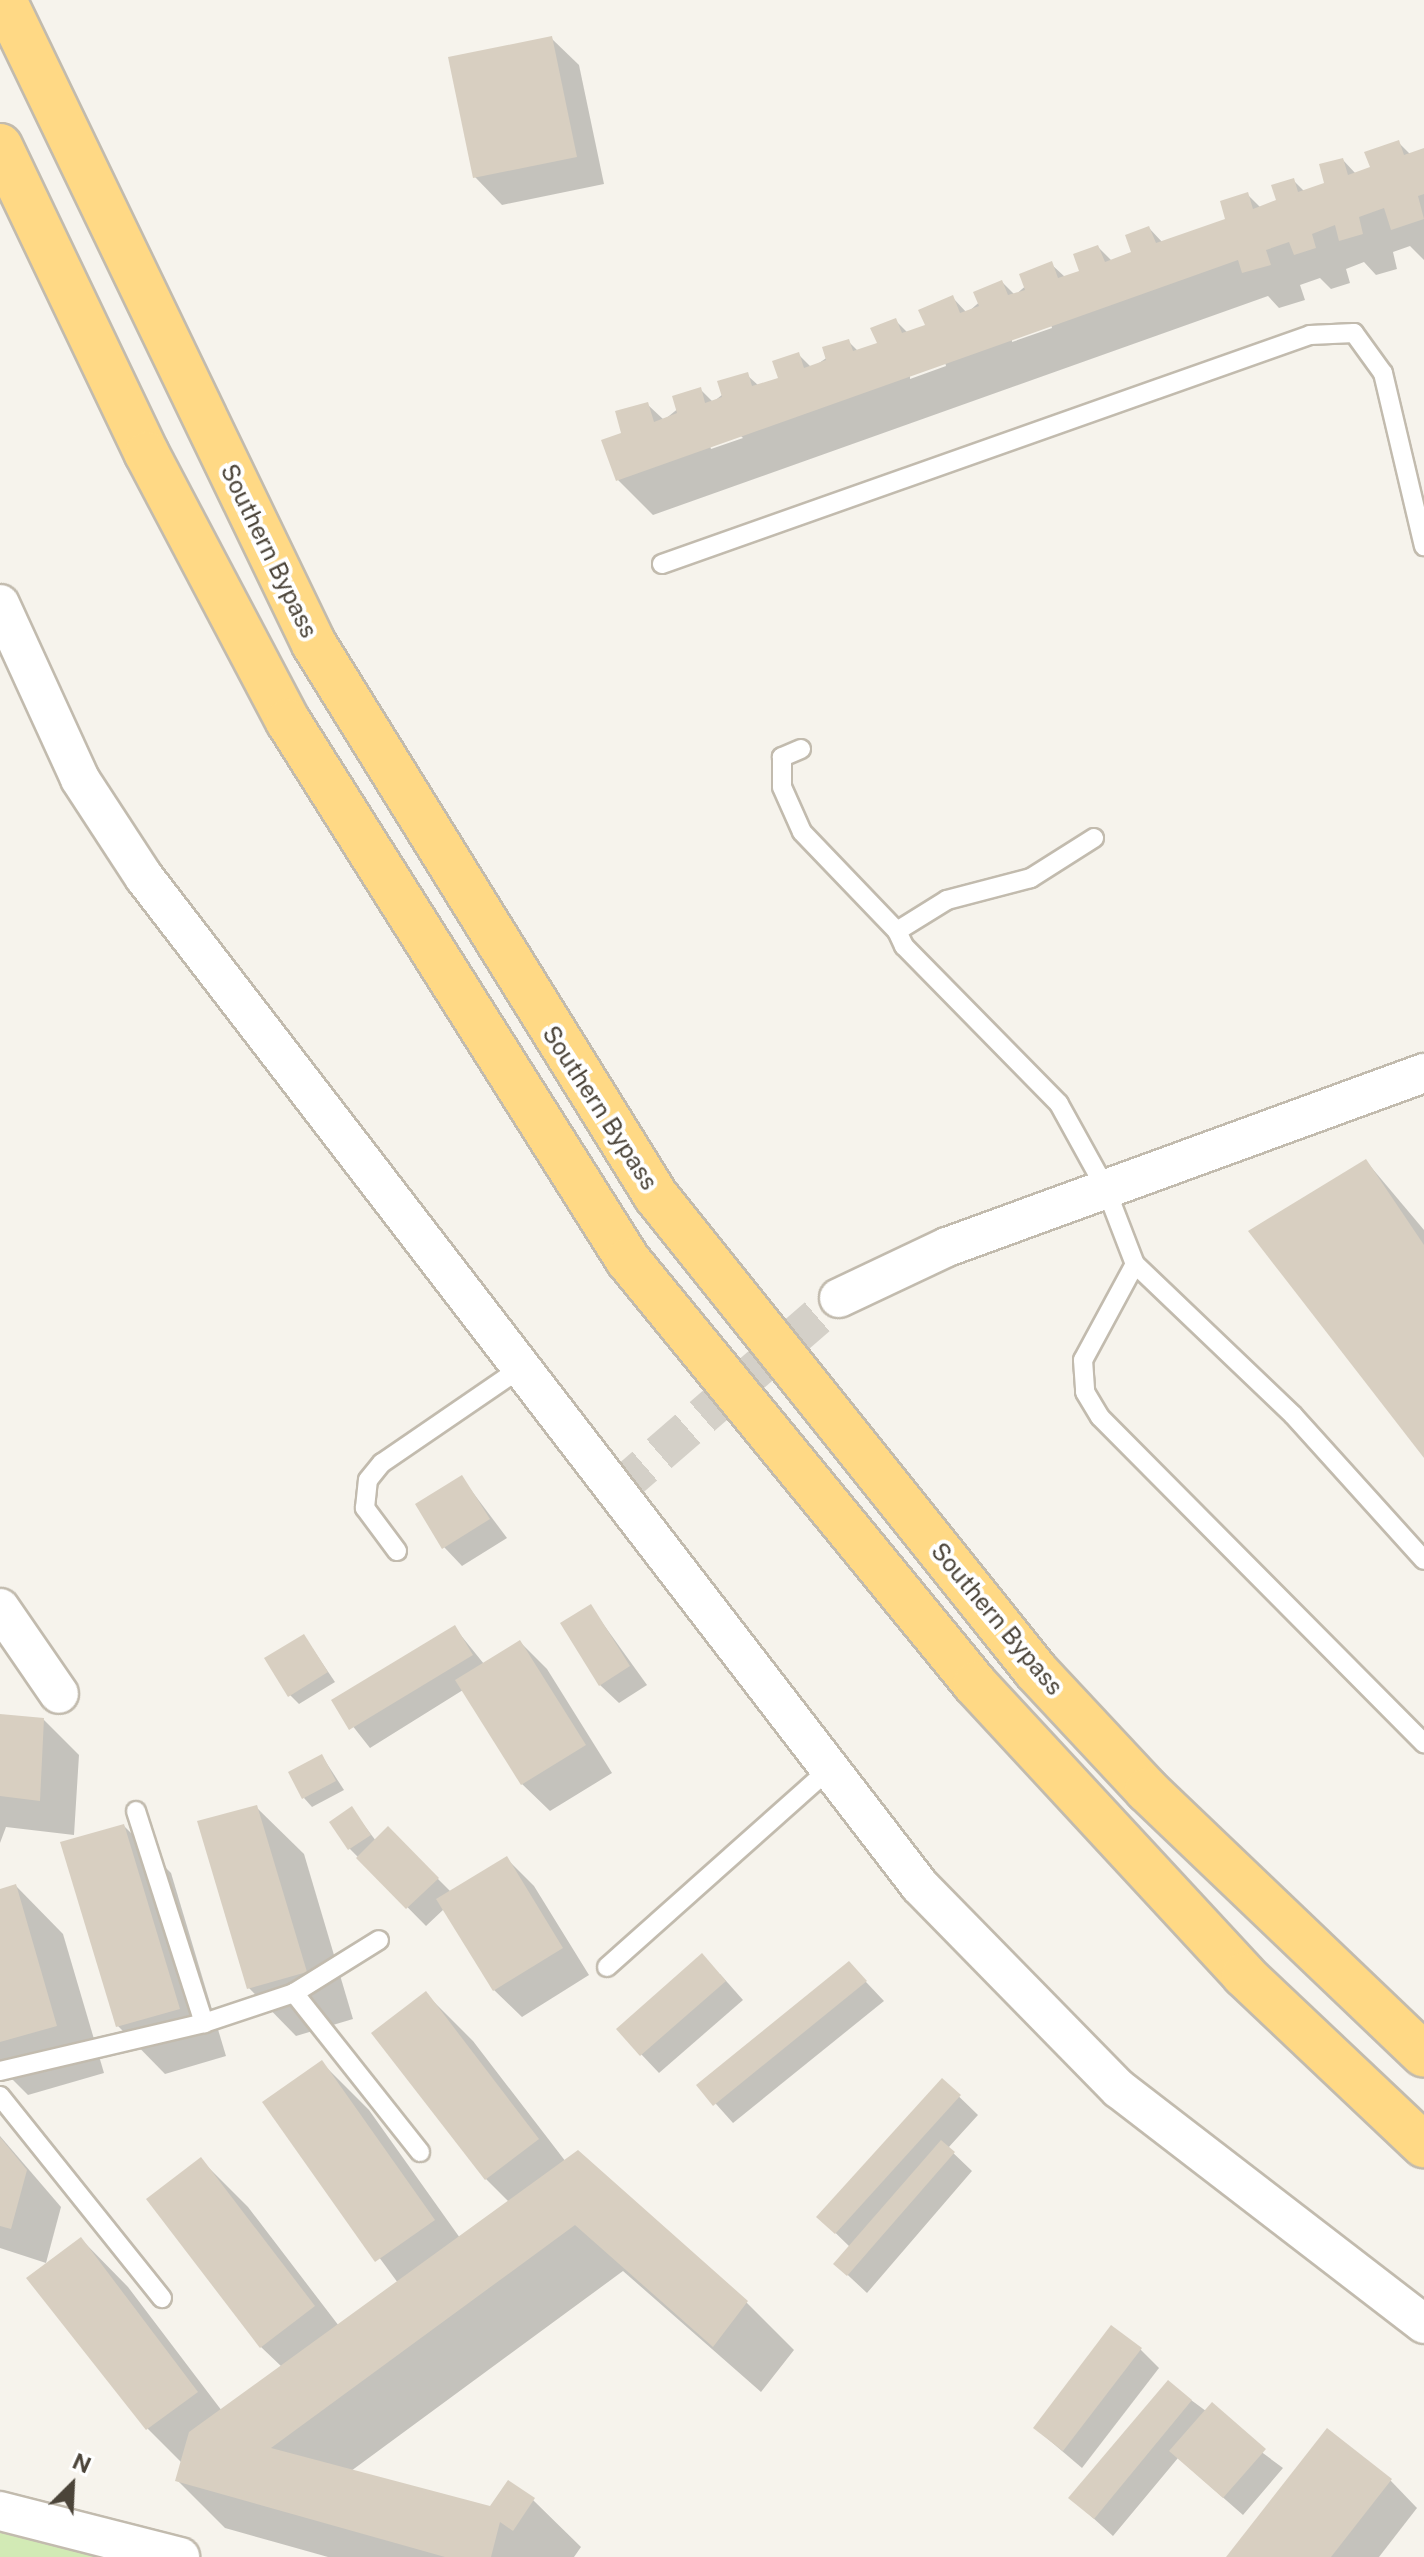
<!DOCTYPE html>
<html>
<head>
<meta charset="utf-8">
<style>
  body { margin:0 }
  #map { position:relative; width:1424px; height:2557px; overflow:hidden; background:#f6f3ec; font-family:"Public Sans",sans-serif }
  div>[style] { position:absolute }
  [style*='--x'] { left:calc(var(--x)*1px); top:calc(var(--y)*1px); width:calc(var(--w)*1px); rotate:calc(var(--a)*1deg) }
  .green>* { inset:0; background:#d2eab5 }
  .shadow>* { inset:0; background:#0003 }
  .building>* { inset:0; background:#d8cfc1 }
  .minor-tunnel>* { height:38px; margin-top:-19px; transform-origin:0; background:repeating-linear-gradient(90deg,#d4d0c8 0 38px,transparent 0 57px) }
  .roads { filter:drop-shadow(2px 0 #c2bbae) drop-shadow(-2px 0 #c2bbae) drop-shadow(0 2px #c2bbae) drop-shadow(0 -2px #c2bbae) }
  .service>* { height:18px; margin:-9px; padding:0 9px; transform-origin:9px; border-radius:9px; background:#fff }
  .minor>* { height:38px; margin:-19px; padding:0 19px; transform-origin:19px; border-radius:19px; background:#fff }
  .trunk>* { height:44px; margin:-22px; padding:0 22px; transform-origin:22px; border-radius:22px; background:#ffd985 }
  span { translate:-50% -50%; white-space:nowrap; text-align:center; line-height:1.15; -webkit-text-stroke:8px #fff; paint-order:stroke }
  .street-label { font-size:24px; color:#4b4439 }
  .north { position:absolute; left:32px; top:2445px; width:80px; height:80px; -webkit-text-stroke:6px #fff; paint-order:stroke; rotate:24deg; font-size:22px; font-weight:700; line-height:32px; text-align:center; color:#4b4439 }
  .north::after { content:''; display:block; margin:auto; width:28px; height:36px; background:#4b4439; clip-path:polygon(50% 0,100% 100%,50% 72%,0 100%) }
</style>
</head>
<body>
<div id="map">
  <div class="green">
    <i style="clip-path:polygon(0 2528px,107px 2557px,0 2557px)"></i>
  </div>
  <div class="shadow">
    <i style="clip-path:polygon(551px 38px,579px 65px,604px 184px,502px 205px,475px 177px)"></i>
    <i style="clip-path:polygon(evenodd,1398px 142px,1411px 155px,1424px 150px,1424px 260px,1410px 246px,1393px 252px,1397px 269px,1376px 275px,1364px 262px,1346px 269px,1350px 283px,1331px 289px,1320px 278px,1300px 285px,1305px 300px,1279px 308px,1268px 296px,653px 515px,618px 480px,624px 434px,647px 404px,664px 420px,701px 390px,713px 402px,747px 375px,759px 386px,780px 379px,798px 354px,812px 368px,849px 342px,858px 351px,879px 344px,895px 320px,908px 333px,927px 326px,953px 298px,967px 313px,1002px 282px,1015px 295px,1051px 264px,1065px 277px,1081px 272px,1098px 247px,1112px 261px,1134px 253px,1149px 228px,1163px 243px,1227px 220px,1248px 195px,1261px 208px,1279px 201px,1293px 180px,1305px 192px,1326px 184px,1343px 160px,1356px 174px,1372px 168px,1398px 142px,1051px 324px,1052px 328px,1012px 342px,1012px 338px,1051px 324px,1398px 142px,945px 362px,946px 366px,910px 379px,910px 374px,945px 362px,1398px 142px,740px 435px,743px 438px,711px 449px,710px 446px,740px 435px)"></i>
    <i style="clip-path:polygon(1366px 1161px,1424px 1230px,1424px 1454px)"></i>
    <i style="clip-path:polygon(462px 1478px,507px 1538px,462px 1566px,444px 1547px)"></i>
    <i style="clip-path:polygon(591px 1607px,647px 1685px,619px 1703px,600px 1685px)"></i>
    <i style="clip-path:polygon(455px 1628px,484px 1664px,520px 1642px,547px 1669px,612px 1773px,550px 1811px,522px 1784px,463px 1690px,370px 1748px,333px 1701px)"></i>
    <i style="clip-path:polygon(304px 1636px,335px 1682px,299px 1704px,290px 1695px)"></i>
    <i style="clip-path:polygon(0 1716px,44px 1720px,79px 1755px,74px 1835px,6px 1827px,0 1843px)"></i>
    <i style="clip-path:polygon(322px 1756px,344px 1790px,312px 1807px,304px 1798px)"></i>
    <i style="clip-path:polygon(256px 1807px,304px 1854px,353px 2019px,296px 2036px,249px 1988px)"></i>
    <i style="clip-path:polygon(352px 1809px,376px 1841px,388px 1829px,451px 1892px,507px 1859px,534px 1886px,589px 1975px,522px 2017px,494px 1990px,444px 1909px,426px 1926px,350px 1849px,332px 1822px)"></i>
    <i style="clip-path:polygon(124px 1826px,171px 1873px,226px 2056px,165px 2074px,118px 2026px)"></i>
    <i style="clip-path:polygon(16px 1886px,63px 1934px,104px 2073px,28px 2095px,0 2067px,0 1891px)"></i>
    <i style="clip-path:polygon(849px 1964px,884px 2001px,733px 2123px,699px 2085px)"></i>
    <i style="clip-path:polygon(720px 1974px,743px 2000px,659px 2073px,641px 2054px)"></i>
    <i style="clip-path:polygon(426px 1994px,473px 2041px,566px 2162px,746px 2302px,794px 2350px,761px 2392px,623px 2271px,351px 2471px,490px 2508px,533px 2500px,581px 2547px,574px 2557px,328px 2557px,225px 2528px,177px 2480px,182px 2463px,148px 2429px,81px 2239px,128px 2287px,222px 2411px,282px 2367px,261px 2347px,201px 2160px,248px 2207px,339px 2326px,398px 2283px,265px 2102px,321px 2062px,369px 2110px,460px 2238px,509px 2202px,486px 2179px)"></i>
    <i style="clip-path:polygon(943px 2081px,978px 2115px,948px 2148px,972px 2171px,867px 2293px,836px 2264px,850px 2247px,819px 2217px)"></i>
    <i style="clip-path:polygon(0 2136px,61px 2207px,46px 2263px,0 2248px)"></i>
    <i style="clip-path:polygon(1140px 2349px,1159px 2368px,1082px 2468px,1035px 2428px)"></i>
    <i style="clip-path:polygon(1168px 2383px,1283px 2468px,1243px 2515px,1178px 2458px,1113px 2536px,1071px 2498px)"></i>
    <i style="clip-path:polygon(1390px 2480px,1417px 2508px,1379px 2557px,1229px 2557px)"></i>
  </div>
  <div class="building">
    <i style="clip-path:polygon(552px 36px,577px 157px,473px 178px,448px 57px)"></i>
    <i style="clip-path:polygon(1399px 140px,1404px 155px,1424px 148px,1424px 194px,1418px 196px,1424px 219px,1391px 230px,1384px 208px,1359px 217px,1363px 234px,1339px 241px,1335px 225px,1312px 234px,1316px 248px,1294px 255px,1289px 242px,1266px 250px,1271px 265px,1242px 273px,1238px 260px,616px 481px,601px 440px,621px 433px,615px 411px,648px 402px,654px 422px,677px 413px,672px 396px,701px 387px,705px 403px,722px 397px,717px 381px,748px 372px,752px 386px,778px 378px,772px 361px,799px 352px,804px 368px,826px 360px,822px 347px,849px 339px,853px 351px,877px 343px,870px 328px,896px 318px,902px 333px,925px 325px,918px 310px,953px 295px,960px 313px,979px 306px,973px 292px,1002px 280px,1008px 295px,1025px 290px,1019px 274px,1052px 261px,1058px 278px,1079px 271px,1073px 254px,1098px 245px,1105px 262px,1131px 252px,1125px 235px,1149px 226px,1156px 243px,1225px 219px,1220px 201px,1248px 192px,1253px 209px,1276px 200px,1271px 185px,1294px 178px,1298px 192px,1324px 183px,1319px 164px,1343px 158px,1348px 175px,1370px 167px,1364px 152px)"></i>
    <i style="clip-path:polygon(1366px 1159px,1424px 1245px,1424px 1458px,1248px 1231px)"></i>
    <i style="clip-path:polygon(462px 1475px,490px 1519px,442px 1549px,415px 1504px)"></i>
    <i style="clip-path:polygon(591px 1604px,630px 1666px,599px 1686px,560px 1623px)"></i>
    <i style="clip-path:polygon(455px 1625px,473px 1655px,349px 1730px,331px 1700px)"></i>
    <i style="clip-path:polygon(304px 1634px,328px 1672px,288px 1697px,264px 1658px)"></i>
    <i style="clip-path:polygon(520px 1640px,586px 1745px,521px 1785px,455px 1680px)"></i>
    <i style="clip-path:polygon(0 1714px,44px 1718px,40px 1801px,0 1796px)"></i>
    <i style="clip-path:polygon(322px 1754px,336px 1781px,302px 1799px,288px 1772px)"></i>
    <i style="clip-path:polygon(257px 1805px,307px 1972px,247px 1989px,197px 1821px)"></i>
    <i style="clip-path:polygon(352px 1806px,371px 1835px,348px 1850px,329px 1822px)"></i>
    <i style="clip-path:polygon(124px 1824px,180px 2009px,116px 2027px,60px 1842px)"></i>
    <i style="clip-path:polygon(388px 1826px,439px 1878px,406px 1909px,356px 1858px)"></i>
    <i style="clip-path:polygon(507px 1856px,563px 1948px,493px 1991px,436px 1899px)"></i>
    <i style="clip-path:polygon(16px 1884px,57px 2026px,0 2042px,0 1889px)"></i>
    <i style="clip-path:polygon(702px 1953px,726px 1981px,640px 2056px,616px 2029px)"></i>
    <i style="clip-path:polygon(849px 1961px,867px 1981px,713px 2106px,696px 2085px)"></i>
    <i style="clip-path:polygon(426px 1991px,539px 2139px,485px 2180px,371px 2033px)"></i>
    <i style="clip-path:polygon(322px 2060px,435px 2220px,375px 2262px,262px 2102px)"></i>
    <i style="clip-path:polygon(942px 2078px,961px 2095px,835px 2234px,816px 2217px)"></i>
    <i style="clip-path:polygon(0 2137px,27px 2170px,11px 2229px,0 2226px)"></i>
    <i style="clip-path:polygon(941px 2140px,955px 2152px,847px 2276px,833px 2264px)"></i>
    <i style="clip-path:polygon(578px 2150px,748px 2301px,713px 2347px,575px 2225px,271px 2448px,490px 2506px,508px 2480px,535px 2498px,513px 2531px,500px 2522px,491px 2557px,445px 2557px,175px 2481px,189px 2432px)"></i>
    <i style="clip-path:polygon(201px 2157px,315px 2306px,260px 2348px,146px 2199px)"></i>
    <i style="clip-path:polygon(81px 2237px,198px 2392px,146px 2430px,26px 2278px)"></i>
    <i style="clip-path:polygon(1111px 2325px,1142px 2348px,1063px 2451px,1033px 2428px)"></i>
    <i style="clip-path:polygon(1168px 2380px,1192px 2400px,1094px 2519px,1068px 2498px)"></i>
    <i style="clip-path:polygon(1212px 2402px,1266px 2449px,1223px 2498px,1169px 2451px)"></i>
    <i style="clip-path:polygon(1327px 2428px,1392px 2479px,1331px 2557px,1226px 2557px)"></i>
  </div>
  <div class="minor-tunnel">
    <i style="--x:616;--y:1491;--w:295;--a:-40.9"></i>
  </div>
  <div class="roads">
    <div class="service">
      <i style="--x:662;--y:564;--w:687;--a:-19.46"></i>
      <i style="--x:1310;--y:335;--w:44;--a:-2.6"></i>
      <i style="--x:1354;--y:333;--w:49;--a:54.1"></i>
      <i style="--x:1383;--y:373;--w:178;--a:76.7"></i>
      <i style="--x:801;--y:749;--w:21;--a:157"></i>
      <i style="--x:782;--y:757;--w:30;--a:90"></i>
      <i style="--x:782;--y:787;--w:49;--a:66"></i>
      <i style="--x:802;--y:832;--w:137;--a:46.2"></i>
      <i style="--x:1094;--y:838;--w:75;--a:147.6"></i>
      <i style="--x:1031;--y:878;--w:87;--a:165.3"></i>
      <i style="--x:947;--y:900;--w:59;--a:148.2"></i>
      <i style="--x:897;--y:931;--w:17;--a:65"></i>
      <i style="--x:904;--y:946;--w:221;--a:45.5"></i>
      <i style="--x:1059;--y:1104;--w:97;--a:61.1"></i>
      <i style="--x:1106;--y:1189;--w:80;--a:68.9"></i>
      <i style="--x:1135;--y:1264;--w:219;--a:43.7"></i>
      <i style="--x:1293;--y:1415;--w:195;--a:47.9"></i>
      <i style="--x:1135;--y:1264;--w:109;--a:118.4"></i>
      <i style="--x:1083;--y:1360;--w:32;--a:86"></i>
      <i style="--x:1085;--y:1392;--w:29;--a:59"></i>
      <i style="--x:1100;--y:1417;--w:460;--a:45.2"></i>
      <i style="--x:397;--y:1551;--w:54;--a:-126.7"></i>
      <i style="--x:365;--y:1508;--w:28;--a:-84"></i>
      <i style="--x:368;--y:1480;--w:22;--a:-51"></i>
      <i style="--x:382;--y:1463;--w:168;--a:-34.4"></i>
      <i style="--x:136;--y:1811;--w:223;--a:72.2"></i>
      <i style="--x:607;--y:1967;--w:296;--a:-41.7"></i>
      <i style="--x:294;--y:1993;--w:203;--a:51.6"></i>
      <i style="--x:0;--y:2071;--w:210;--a:-13.2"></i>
      <i style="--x:204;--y:2023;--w:95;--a:-18.4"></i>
      <i style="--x:294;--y:1993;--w:100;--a:-31.9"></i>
      <i style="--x:0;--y:2096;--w:259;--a:51.3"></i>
    </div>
    <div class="minor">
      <i style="--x:0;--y:604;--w:192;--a:65.4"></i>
      <i style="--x:80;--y:779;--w:117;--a:56.9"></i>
      <i style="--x:144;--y:877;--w:1273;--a:52.44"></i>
      <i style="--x:920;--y:1886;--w:284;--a:45.6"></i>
      <i style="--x:1119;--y:2089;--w:385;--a:37.6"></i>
      <i style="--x:839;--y:1298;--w:119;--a:-25.3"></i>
      <i style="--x:947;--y:1247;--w:508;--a:-20.04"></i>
      <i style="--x:0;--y:1608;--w:104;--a:55.5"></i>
      <i style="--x:0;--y:2511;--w:186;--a:14.3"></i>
    </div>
    <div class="trunk">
      <i style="--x:4;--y:0;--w:715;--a:64.3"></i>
      <i style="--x:314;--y:644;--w:649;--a:58.22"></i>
      <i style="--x:656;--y:1196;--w:608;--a:51.34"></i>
      <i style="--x:1036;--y:1671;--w:163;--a:47"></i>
      <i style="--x:1147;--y:1790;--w:383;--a:43.7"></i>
      <i style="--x:0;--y:146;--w:341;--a:64.5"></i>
      <i style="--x:147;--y:454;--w:302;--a:62.2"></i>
      <i style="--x:288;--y:721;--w:637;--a:57.76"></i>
      <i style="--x:628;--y:1260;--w:548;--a:50.7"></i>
      <i style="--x:975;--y:1684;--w:396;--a:47.2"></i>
      <i style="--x:1244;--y:1975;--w:248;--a:43.4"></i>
    </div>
  </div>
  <div class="street-label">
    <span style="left:269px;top:551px;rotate:64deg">Southern Bypass</span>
    <span style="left:600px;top:1108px;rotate:57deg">Southern Bypass</span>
    <span style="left:997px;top:1619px;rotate:50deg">Southern Bypass</span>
  </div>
  <div class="north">N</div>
</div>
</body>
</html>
